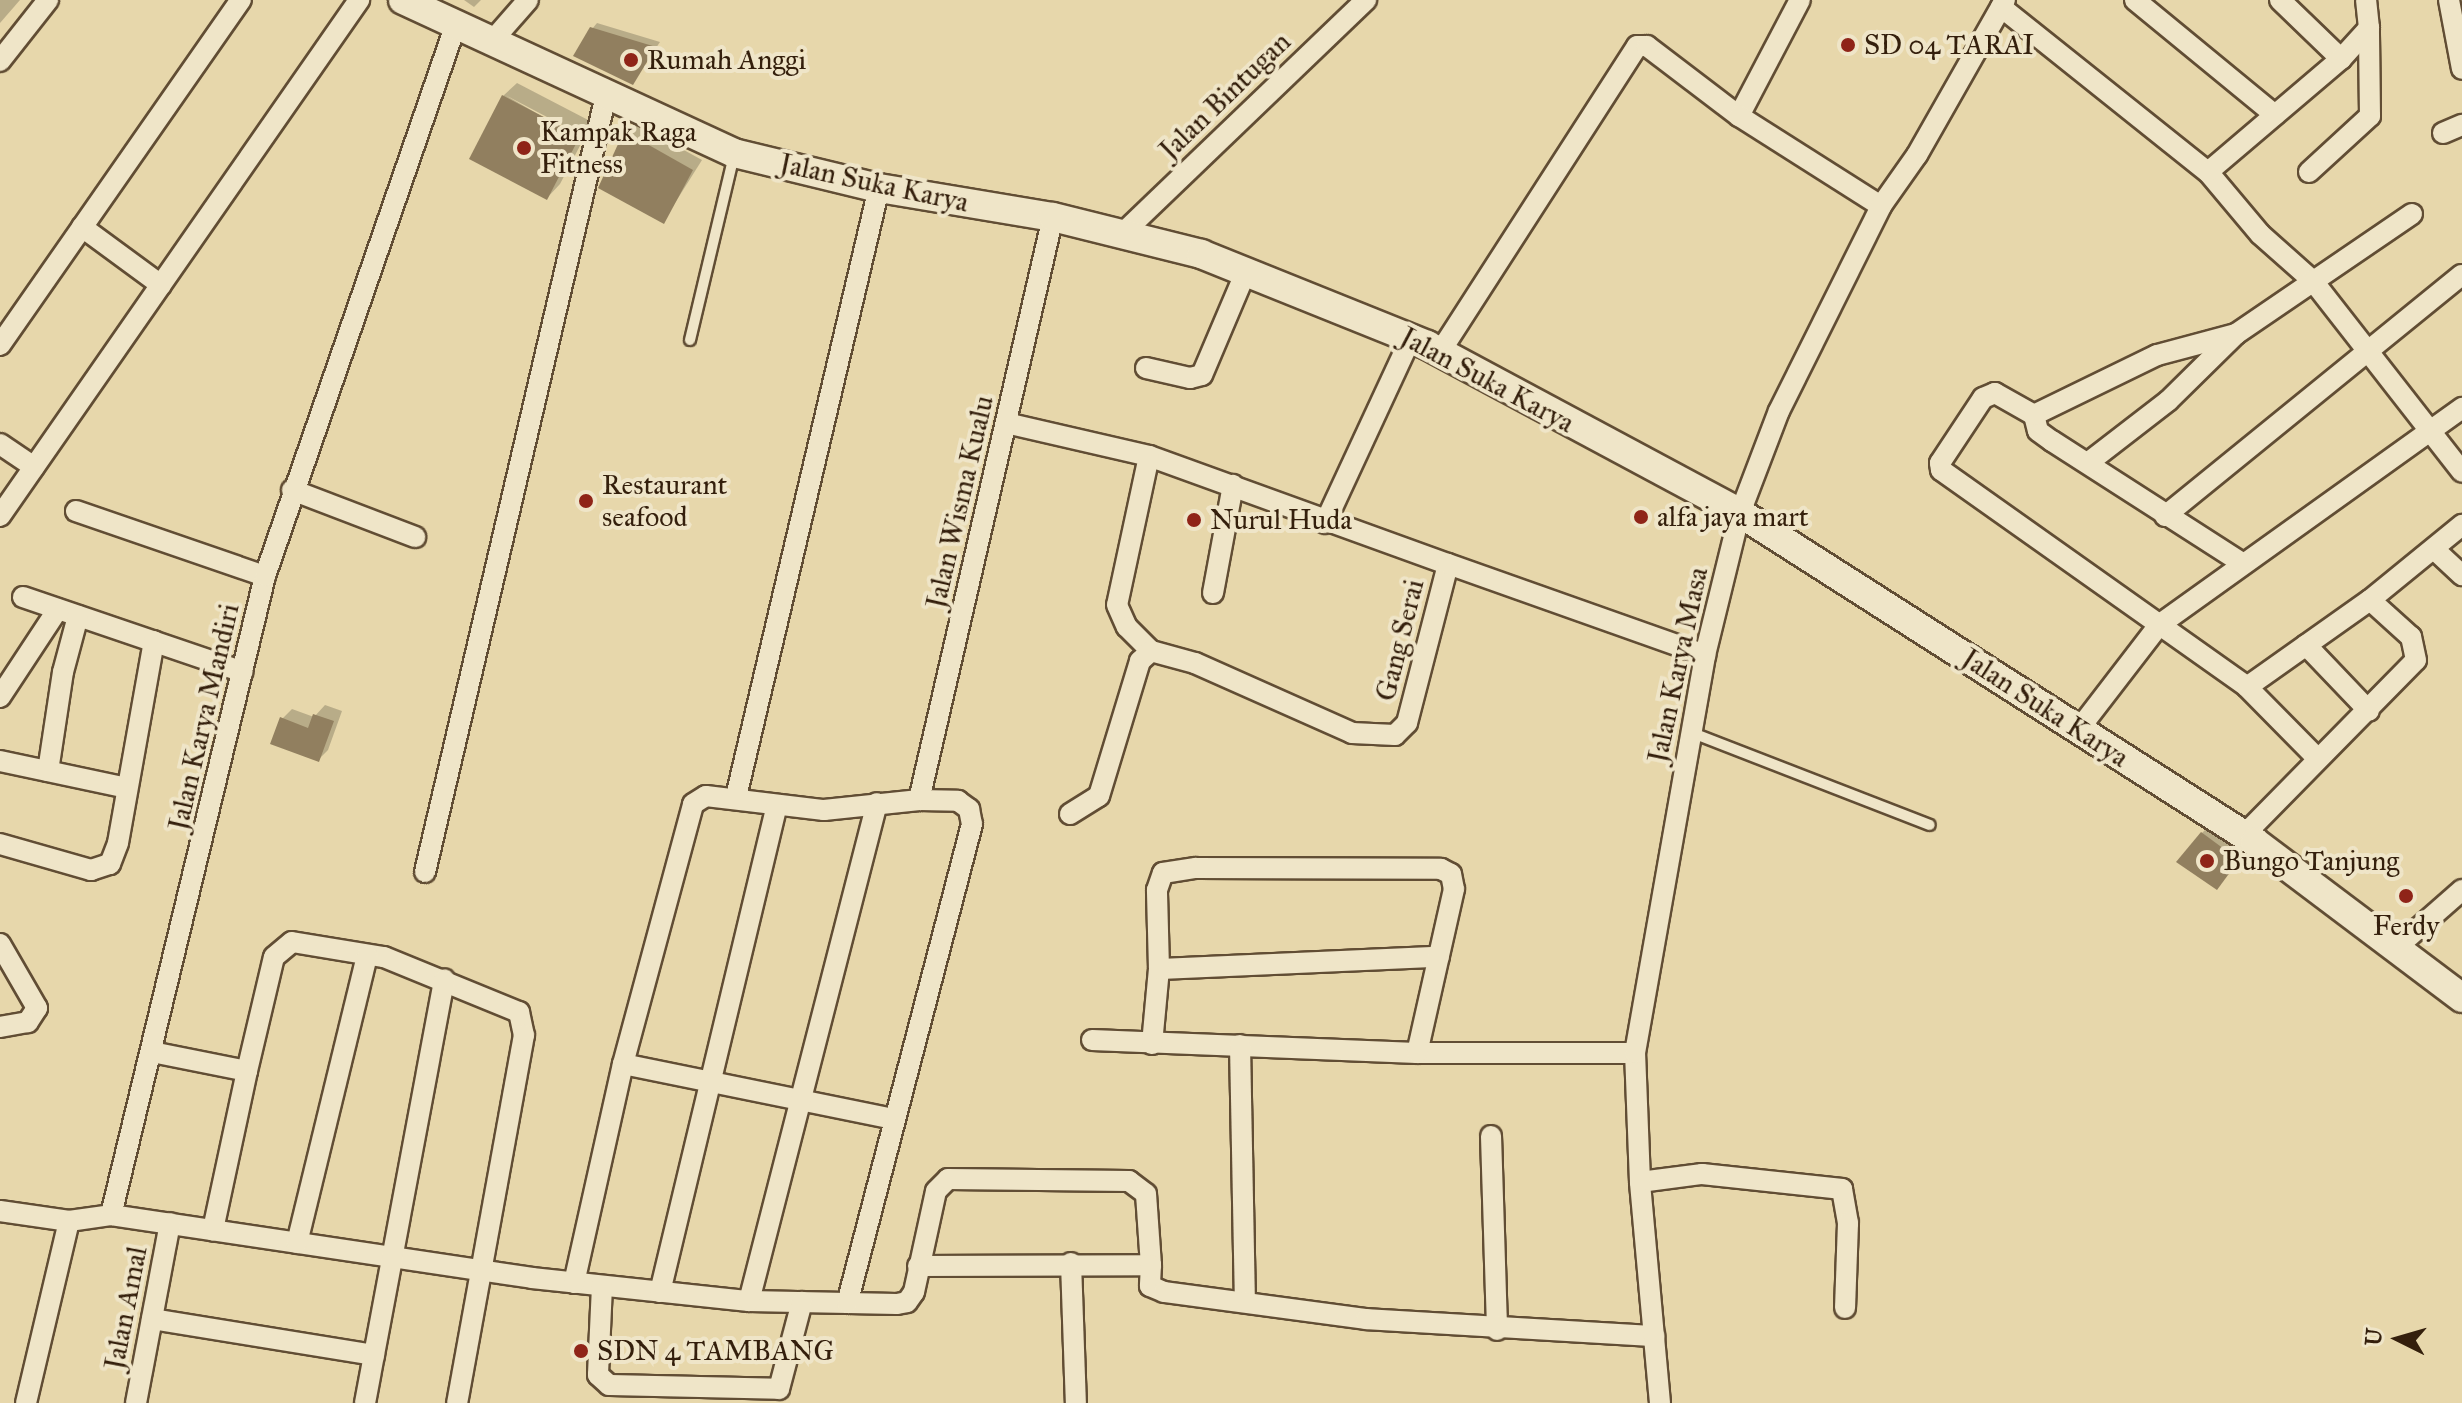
<!DOCTYPE html>
<html>
<head>
<meta charset="utf-8">
<style>
  body { margin:0 }
  #map { position:relative; width:2462px; height:1403px; overflow:hidden; background:#e7d7ab; font-family:"IM FELL Great Primer",serif }
  div>[style] { position:absolute }
  [style*='--x'] { left:calc(var(--x)*1px); top:calc(var(--y)*1px); width:calc(var(--w)*1px); rotate:calc(var(--a)*1deg) }
  .shadow>* { inset:0; background:#0003 }
  .building>* { inset:0; background:#917f5f }
  .roads { filter:drop-shadow(2px 0 #614d34) drop-shadow(-2px 0 #614d34) drop-shadow(0 2px #614d34) drop-shadow(0 -2px #614d34) }
  .service>* { height:10px; margin:-5px; padding:0 5px; transform-origin:5px; border-radius:5px; background:#efe5c8 }
  .minor>* { height:20px; margin:-10px; padding:0 10px; transform-origin:10px; border-radius:10px; background:#efe5c8 }
  .secondary>* { height:28px; margin:-14px; padding:0 14px; transform-origin:14px; border-radius:14px; background:#efe5c8 }
  .dots>* { width:22px; height:22px; translate:-50% -50%; box-sizing:border-box; border:4px solid #efe5c8; border-radius:50% }
  span { translate:-50% -50%; white-space:nowrap; text-align:center; line-height:1.15; -webkit-text-stroke:8px #efe5c8; paint-order:stroke }
  .poi-label { font-size:28px; color:#341f0c }
  .left { translate:0 -50%; text-align:left }
  .street-label { font-size:28px; color:#341f0c }
  .north { position:absolute; left:2358px; top:1299px; width:80px; height:80px; -webkit-text-stroke:6px #efe5c8; paint-order:stroke; rotate:275deg; font-size:22px; font-weight:700; line-height:32px; text-align:center; color:#341f0c }
  .north::after { content:''; display:block; margin:auto; width:28px; height:36px; background:#341f0c; clip-path:polygon(50% 0,100% 100%,50% 72%,0 100%) }
</style>
</head>
<body>
<div id="map">
  <div class="shadow">
    <i style="clip-path:polygon(0 0,20px 0,0 23px)"></i>
    <i style="clip-path:polygon(464px 0,481px 0,474px 7px)"></i>
    <i style="clip-path:polygon(597px 23px,660px 42px,633px 82px,592px 29px)"></i>
    <i style="clip-path:polygon(517px 83px,592px 122px,585px 137px,505px 95px,583px 140px,560px 184px,547px 198px,503px 96px)"></i>
    <i style="clip-path:polygon(635px 123px,702px 160px,663px 222px,625px 133px)"></i>
    <i style="clip-path:polygon(325px 705px,342px 711px,328px 750px,318px 760px,282px 719px,292px 709px,314px 717px)"></i>
    <i style="clip-path:polygon(2212px 823px,2247px 849px,2217px 887px,2202px 833px)"></i>
  </div>
  <div class="building">
    <i style="clip-path:polygon(590px 27px,656px 47px,633px 85px,573px 56px)"></i>
    <i style="clip-path:polygon(502px 95px,580px 136px,547px 200px,469px 159px)"></i>
    <i style="clip-path:polygon(624px 131px,693px 170px,664px 224px,598px 188px)"></i>
    <i style="clip-path:polygon(313px 714px,334px 721px,319px 762px,270px 744px,280px 717px,308px 728px)"></i>
    <i style="clip-path:polygon(2201px 832px,2239px 860px,2217px 890px,2176px 862px)"></i>
  </div>
  <div class="roads">
    <div class="service">
      <i style="--x:690;--y:340;--w:190;--a:-76.6"></i>
      <i style="--x:1690;--y:732;--w:257;--a:21.2"></i>
    </div>
    <div class="minor">
      <i style="--x:2135;--y:0;--w:181;--a:39.4"></i>
      <i style="--x:2280;--y:0;--w:85;--a:44"></i>
      <i style="--x:2449;--y:0;--w:70;--a:79.3"></i>
      <i style="--x:2001;--y:7;--w:265;--a:38.6"></i>
      <i style="--x:2208;--y:172;--w:81;--a:50"></i>
      <i style="--x:2260;--y:234;--w:71;--a:41.6"></i>
      <i style="--x:2313;--y:281;--w:242;--a:52"></i>
      <i style="--x:493;--y:40;--w:53;--a:-48.8"></i>
      <i style="--x:0;--y:61;--w:78;--a:-51.8"></i>
      <i style="--x:1739;--y:116;--w:131;--a:-62.3"></i>
      <i style="--x:2443;--y:133;--w:21;--a:-23"></i>
      <i style="--x:2208;--y:172;--w:175;--a:-40.4"></i>
      <i style="--x:2341;--y:59;--w:42;--a:-47.9"></i>
      <i style="--x:2369;--y:28;--w:28;--a:-96"></i>
      <i style="--x:2309;--y:172;--w:83;--a:-42.6"></i>
      <i style="--x:2370;--y:116;--w:88;--a:-90.7"></i>
      <i style="--x:82;--y:227;--w:98;--a:36.3"></i>
      <i style="--x:1123;--y:233;--w:337;--a:-43.8"></i>
      <i style="--x:2236;--y:334;--w:82;--a:165.1"></i>
      <i style="--x:2157;--y:355;--w:137;--a:154"></i>
      <i style="--x:2034;--y:415;--w:16;--a:76"></i>
      <i style="--x:2038;--y:431;--w:17;--a:36"></i>
      <i style="--x:2052;--y:441;--w:226;--a:32.7"></i>
      <i style="--x:0;--y:345;--w:421;--a:-55.1"></i>
      <i style="--x:1440;--y:352;--w:364;--a:-57.2"></i>
      <i style="--x:1637;--y:46;--w:10;--a:0"></i>
      <i style="--x:1647;--y:46;--w:116;--a:37.3"></i>
      <i style="--x:1739;--y:116;--w:168;--a:32.4"></i>
      <i style="--x:1146;--y:368;--w:45;--a:12.8"></i>
      <i style="--x:1190;--y:378;--w:12;--a:-14"></i>
      <i style="--x:1202;--y:375;--w:115;--a:-67"></i>
      <i style="--x:2034;--y:415;--w:45;--a:-150.6"></i>
      <i style="--x:1995;--y:393;--w:13;--a:157"></i>
      <i style="--x:1983;--y:398;--w:78;--a:123.5"></i>
      <i style="--x:1940;--y:463;--w:7;--a:82"></i>
      <i style="--x:1941;--y:470;--w:375;--a:35.3"></i>
      <i style="--x:2247;--y:687;--w:98;--a:45.4"></i>
      <i style="--x:1006;--y:423;--w:147;--a:13"></i>
      <i style="--x:1149;--y:456;--w:318;--a:19.9"></i>
      <i style="--x:0;--y:444;--w:41;--a:34.1"></i>
      <i style="--x:1149;--y:456;--w:152;--a:102.1"></i>
      <i style="--x:1117;--y:605;--w:24;--a:66"></i>
      <i style="--x:1127;--y:627;--w:34;--a:45"></i>
      <i style="--x:2089;--y:462;--w:100;--a:-37.7"></i>
      <i style="--x:2168;--y:401;--w:95;--a:-44.6"></i>
      <i style="--x:2236;--y:334;--w:213;--a:-34.3"></i>
      <i style="--x:292;--y:490;--w:132;--a:20.9"></i>
      <i style="--x:76;--y:511;--w:200;--a:19"></i>
      <i style="--x:0;--y:516;--w:629;--a:-55.17"></i>
      <i style="--x:2165;--y:516;--w:382;--a:-39.1"></i>
      <i style="--x:1325;--y:523;--w:204;--a:-65.1"></i>
      <i style="--x:2435;--y:550;--w:37;--a:43"></i>
      <i style="--x:1213;--y:593;--w:110;--a:-79.5"></i>
      <i style="--x:23;--y:597;--w:232;--a:18.8"></i>
      <i style="--x:2306;--y:645;--w:91;--a:46.3"></i>
      <i style="--x:1151;--y:651;--w:46;--a:15.3"></i>
      <i style="--x:1195;--y:663;--w:172;--a:24"></i>
      <i style="--x:1352;--y:733;--w:43;--a:2.7"></i>
      <i style="--x:1395;--y:735;--w:17;--a:-45"></i>
      <i style="--x:1407;--y:723;--w:164;--a:-75.5"></i>
      <i style="--x:1448;--y:564;--w:273;--a:19.5"></i>
      <i style="--x:2247;--y:687;--w:151;--a:-35.3"></i>
      <i style="--x:2370;--y:600;--w:119;--a:-39.2"></i>
      <i style="--x:0;--y:697;--w:105;--a:-56.6"></i>
      <i style="--x:2079;--y:729;--w:131;--a:-52.4"></i>
      <i style="--x:2159;--y:625;--w:373;--a:-35.6"></i>
      <i style="--x:0;--y:761;--w:130;--a:12"></i>
      <i style="--x:48;--y:771;--w:100;--a:-81.4"></i>
      <i style="--x:63;--y:672;--w:58;--a:-75"></i>
      <i style="--x:736;--y:797;--w:626;--a:-76.79"></i>
      <i style="--x:919;--y:800;--w:598;--a:-77.06"></i>
      <i style="--x:1070;--y:814;--w:34;--a:-32"></i>
      <i style="--x:1099;--y:796;--w:141;--a:-73.1"></i>
      <i style="--x:1140;--y:661;--w:15;--a:-42"></i>
      <i style="--x:2244;--y:835;--w:245;--a:-45.5"></i>
      <i style="--x:2416;--y:660;--w:24;--a:-102"></i>
      <i style="--x:2411;--y:637;--w:55;--a:-137.9"></i>
      <i style="--x:0;--y:844;--w:95;--a:15.9"></i>
      <i style="--x:91;--y:870;--w:20;--a:-18"></i>
      <i style="--x:110;--y:864;--w:22;--a:-69"></i>
      <i style="--x:118;--y:843;--w:205;--a:-79.9"></i>
      <i style="--x:425;--y:872;--w:802;--a:-76.88"></i>
      <i style="--x:0;--y:944;--w:74;--a:60"></i>
      <i style="--x:37;--y:1008;--w:17;--a:123"></i>
      <i style="--x:28;--y:1022;--w:28;--a:170"></i>
      <i style="--x:2396;--y:948;--w:88;--a:-41.3"></i>
      <i style="--x:1159;--y:969;--w:280;--a:-2.5"></i>
      <i style="--x:1092;--y:1040;--w:325;--a:2.3"></i>
      <i style="--x:1417;--y:1053;--w:218;--a:0"></i>
      <i style="--x:1152;--y:1044;--w:75;--a:-84.7"></i>
      <i style="--x:1159;--y:969;--w:79;--a:-91.5"></i>
      <i style="--x:1157;--y:890;--w:18;--a:-71"></i>
      <i style="--x:1163;--y:873;--w:33;--a:-9"></i>
      <i style="--x:1196;--y:868;--w:245;--a:0.2"></i>
      <i style="--x:1441;--y:869;--w:11;--a:27"></i>
      <i style="--x:1451;--y:874;--w:15;--a:79"></i>
      <i style="--x:1454;--y:889;--w:168;--a:102.7"></i>
      <i style="--x:1240;--y:1045;--w:257;--a:88.9"></i>
      <i style="--x:152;--y:1052;--w:97;--a:11.3"></i>
      <i style="--x:247;--y:1071;--w:163;--a:102.1"></i>
      <i style="--x:623;--y:1064;--w:276;--a:11.5"></i>
      <i style="--x:247;--y:1071;--w:117;--a:-76.7"></i>
      <i style="--x:274;--y:957;--w:23;--a:-40"></i>
      <i style="--x:292;--y:942;--w:93;--a:9.3"></i>
      <i style="--x:384;--y:957;--w:146;--a:22.2"></i>
      <i style="--x:519;--y:1012;--w:24;--a:78"></i>
      <i style="--x:524;--y:1035;--w:374;--a:100.3"></i>
      <i style="--x:1491;--y:1136;--w:194;--a:88.2"></i>
      <i style="--x:1640;--y:1182;--w:63;--a:-7.4"></i>
      <i style="--x:1702;--y:1174;--w:141;--a:6.1"></i>
      <i style="--x:1842;--y:1189;--w:35;--a:80"></i>
      <i style="--x:1848;--y:1223;--w:85;--a:92"></i>
      <i style="--x:0;--y:1211;--w:70;--a:8.2"></i>
      <i style="--x:111;--y:1215;--w:426;--a:8.5"></i>
      <i style="--x:532;--y:1278;--w:218;--a:6.1"></i>
      <i style="--x:749;--y:1301;--w:148;--a:1.2"></i>
      <i style="--x:897;--y:1304;--w:10;--a:-11"></i>
      <i style="--x:907;--y:1302;--w:12;--a:-55"></i>
      <i style="--x:914;--y:1292;--w:103;--a:-77.7"></i>
      <i style="--x:936;--y:1191;--w:17;--a:-45"></i>
      <i style="--x:948;--y:1179;--w:181;--a:0.6"></i>
      <i style="--x:1129;--y:1181;--w:21;--a:37"></i>
      <i style="--x:1146;--y:1194;--w:71;--a:86"></i>
      <i style="--x:297;--y:1243;--w:296;--a:-76.3"></i>
      <i style="--x:1071;--y:1263;--w:140;--a:88"></i>
      <i style="--x:918;--y:1266;--w:233;--a:-0.2"></i>
      <i style="--x:1151;--y:1265;--w:21;--a:93"></i>
      <i style="--x:1150;--y:1286;--w:15;--a:23"></i>
      <i style="--x:1164;--y:1292;--w:204;--a:7.6"></i>
      <i style="--x:1366;--y:1319;--w:289;--a:3.4"></i>
      <i style="--x:574;--y:1283;--w:224;--a:-77.4"></i>
      <i style="--x:623;--y:1064;--w:269;--a:-74.9"></i>
      <i style="--x:693;--y:804;--w:15;--a:-32"></i>
      <i style="--x:706;--y:796;--w:119;--a:6.8"></i>
      <i style="--x:824;--y:810;--w:96;--a:-6"></i>
      <i style="--x:919;--y:800;--w:39;--a:1"></i>
      <i style="--x:958;--y:801;--w:14;--a:36"></i>
      <i style="--x:969;--y:809;--w:15;--a:79"></i>
      <i style="--x:972;--y:824;--w:495;--a:104.6"></i>
      <i style="--x:602;--y:1286;--w:89;--a:92.6"></i>
      <i style="--x:598;--y:1375;--w:15;--a:42"></i>
      <i style="--x:609;--y:1385;--w:170;--a:1.3"></i>
      <i style="--x:779;--y:1389;--w:90;--a:-75.2"></i>
      <i style="--x:660;--y:1292;--w:499;--a:-76.5"></i>
      <i style="--x:749;--y:1301;--w:514;--a:-75.59"></i>
      <i style="--x:152;--y:1319;--w:225;--a:9.2"></i>
      <i style="--x:26;--y:1403;--w:187;--a:-76.7"></i>
      <i style="--x:69;--y:1221;--w:42;--a:-8.1"></i>
      <i style="--x:111;--y:1215;--w:657;--a:-76.45"></i>
      <i style="--x:265;--y:576;--w:584;--a:-70.91"></i>
      <i style="--x:136;--y:1403;--w:183;--a:-79.3"></i>
      <i style="--x:365;--y:1403;--w:431;--a:-79.4"></i>
      <i style="--x:1660;--y:1403;--w:222;--a:-95.2"></i>
      <i style="--x:1640;--y:1182;--w:129;--a:-92.2"></i>
      <i style="--x:1635;--y:1053;--w:404;--a:-80"></i>
      <i style="--x:1705;--y:655;--w:146;--a:-76.2"></i>
      <i style="--x:1740;--y:513;--w:109;--a:-69.1"></i>
      <i style="--x:1779;--y:411;--w:229;--a:-63.5"></i>
      <i style="--x:1881;--y:206;--w:62;--a:-54.8"></i>
      <i style="--x:1917;--y:155;--w:178;--a:-60.4"></i>
    </div>
    <div class="secondary">
      <i style="--x:403;--y:0;--w:365;--a:24.8"></i>
      <i style="--x:734;--y:153;--w:149;--a:13.6"></i>
      <i style="--x:879;--y:188;--w:176;--a:9.5"></i>
      <i style="--x:1053;--y:217;--w:153;--a:14"></i>
      <i style="--x:1201;--y:254;--w:244;--a:21.9"></i>
      <i style="--x:1427;--y:345;--w:355;--a:28.2"></i>
      <i style="--x:1740;--y:513;--w:611;--a:32.57"></i>
      <i style="--x:2255;--y:842;--w:259;--a:37"></i>
    </div>
  </div>
  <div class="dots">
    <i style="left:1848px;top:45px;background:#8f2418"></i>
    <i style="left:631px;top:60px;background:#8f2418"></i>
    <i style="left:524px;top:148px;background:#8f2418"></i>
    <i style="left:586px;top:501px;background:#8f2418"></i>
    <i style="left:1641px;top:517px;background:#8f2418"></i>
    <i style="left:1194px;top:520px;background:#8f2418"></i>
    <i style="left:2207px;top:861px;background:#8f2418"></i>
    <i style="left:2406px;top:896px;background:#8f2418"></i>
    <i style="left:581px;top:1351px;background:#8f2418"></i>
  </div>
  <div class="poi-label">
    <span class="left" style="left:1864px;top:45px">SD 04 TARAI</span>
    <span class="left" style="left:647px;top:60px">Rumah Anggi</span>
    <span class="left" style="left:540px;top:148px">Kampak Raga<br>Fitness</span>
    <span class="left" style="left:602px;top:501px">Restaurant<br>seafood</span>
    <span class="left" style="left:1657px;top:517px">alfa jaya mart</span>
    <span class="left" style="left:1210px;top:520px">Nurul Huda</span>
    <span class="left" style="left:2223px;top:861px">Bungo Tanjung</span>
    <span style="left:2406px;top:926px">Ferdy</span>
    <span class="left" style="left:597px;top:1351px">SDN 4 TAMBANG</span>
  </div>
  <div class="street-label">
    <span style="left:1225px;top:96px;rotate:-44deg">Jalan Bintugan</span>
    <span style="left:874px;top:183px;rotate:12deg">Jalan Suka Karya</span>
    <span style="left:1487px;top:380px;rotate:28deg">Jalan Suka Karya</span>
    <span style="left:960px;top:502px;rotate:-77deg">Jalan Wisma Kualu</span>
    <span style="left:1400px;top:640px;rotate:-76deg">Gang Serai</span>
    <span style="left:1678px;top:665px;rotate:-78deg">Jalan Karya Masa</span>
    <span style="left:2045px;top:708px;rotate:33deg">Jalan Suka Karya</span>
    <span style="left:204px;top:717px;rotate:-77deg">Jalan Karya Mandiri</span>
    <span style="left:126px;top:1308px;rotate:-79deg">Jalan Amal</span>
  </div>
  <div class="north">U</div>
</div>
</body>
</html>
